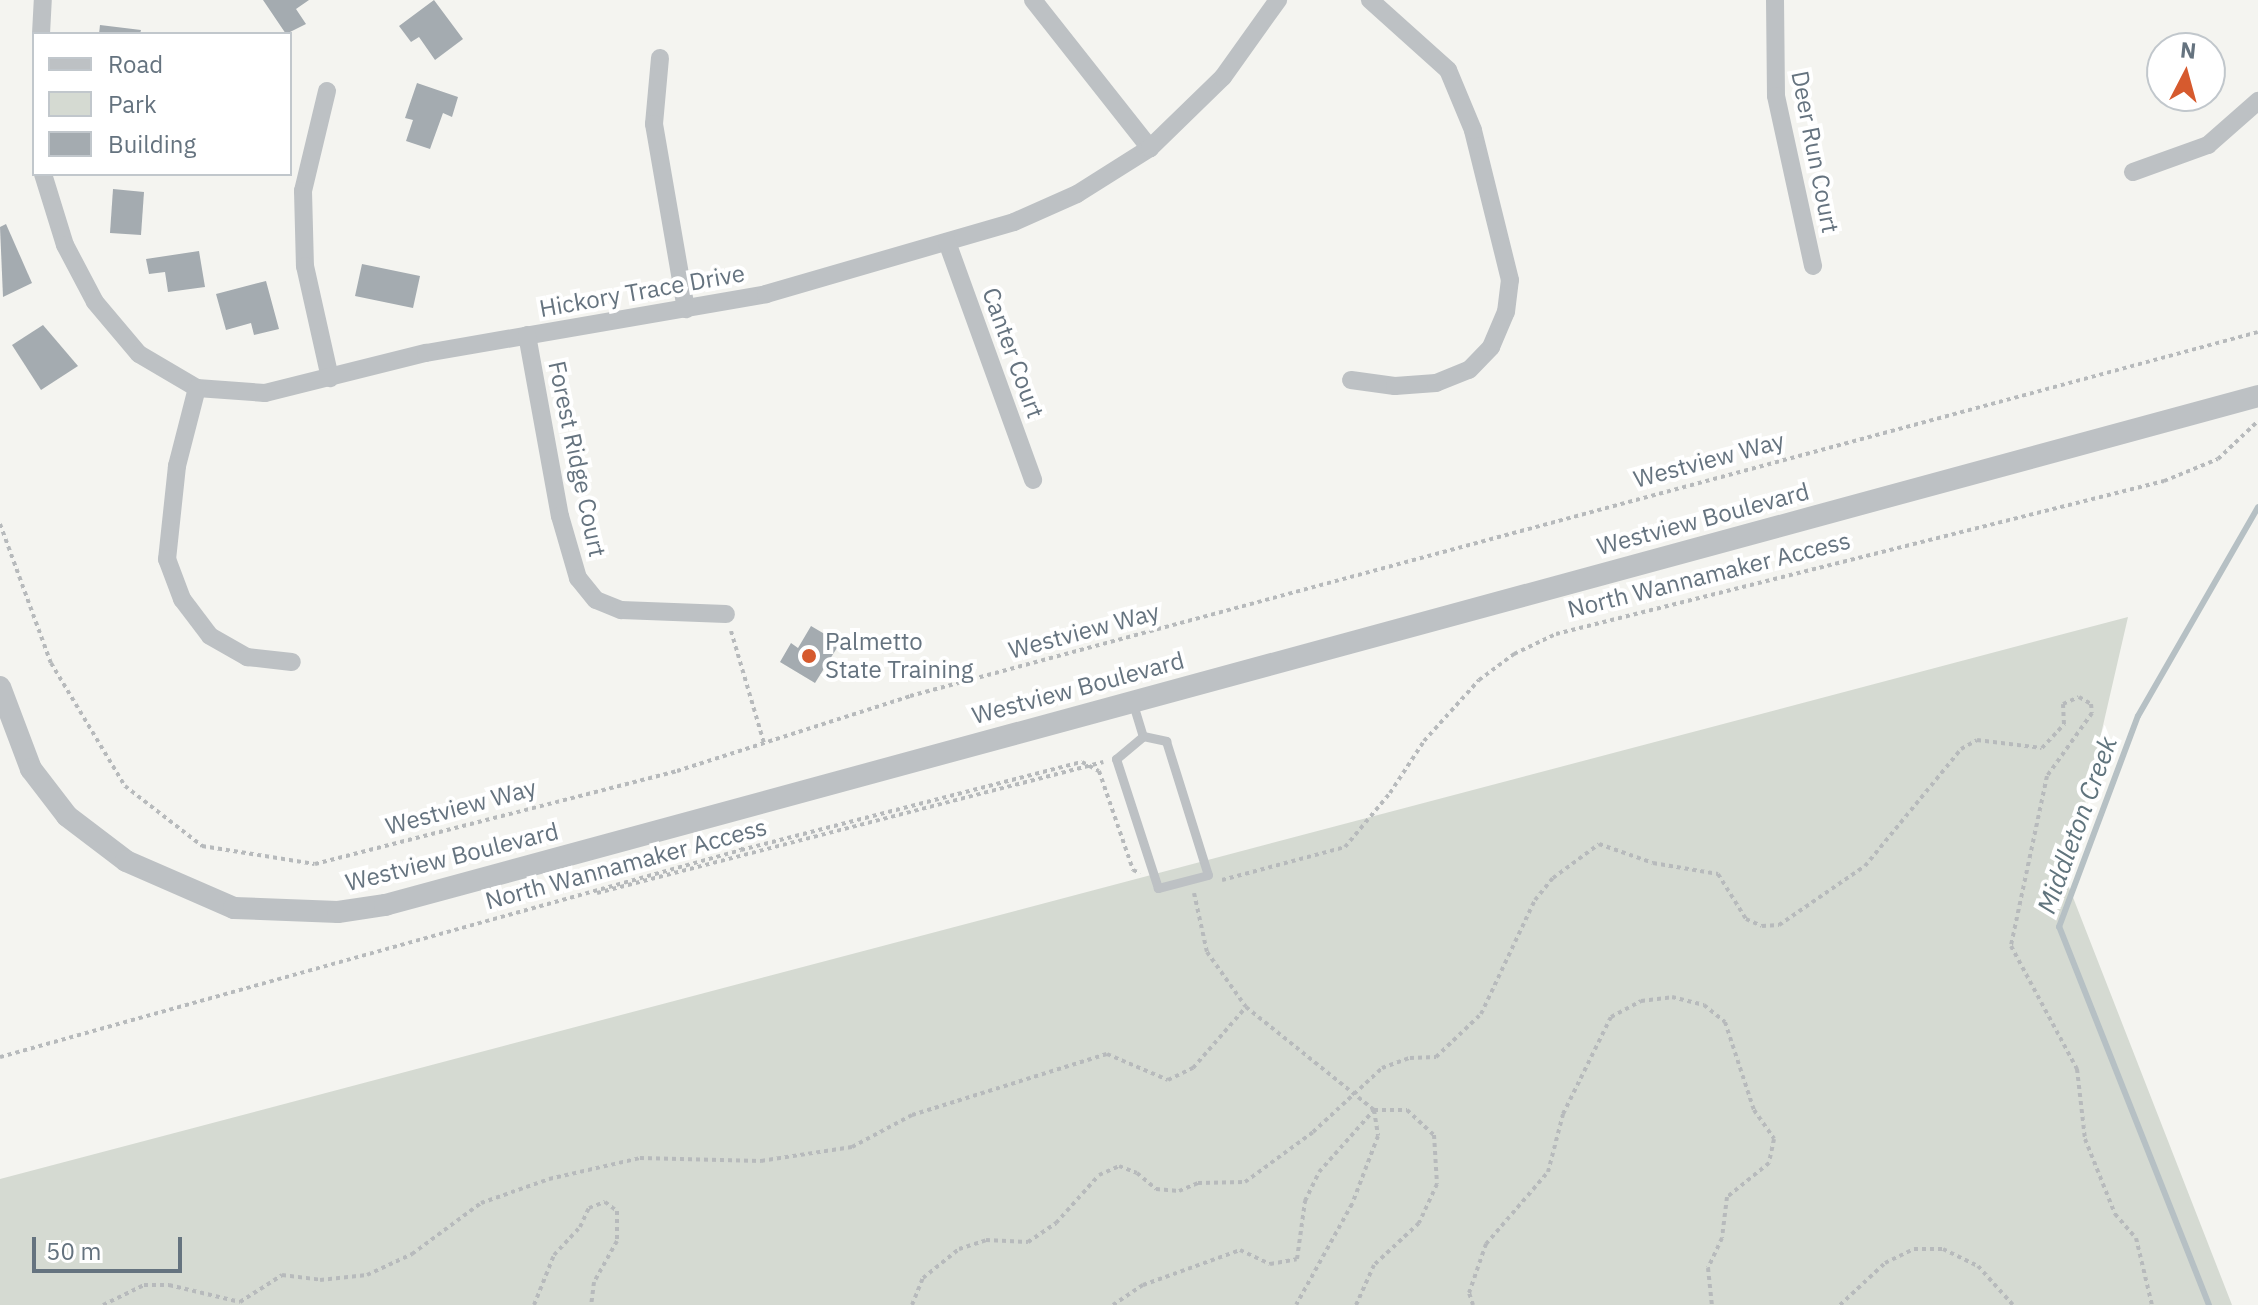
<!DOCTYPE html>
<html>
<head>
<meta charset="utf-8">
<style>
  body { margin:0 }
  #map { position:relative; width:2258px; height:1305px; overflow:hidden; background:#f4f4f0; font-family:"IBM Plex Sans",sans-serif }
  div>[style] { position:absolute }
  [style*='--x'] { left:calc(var(--x)*1px); top:calc(var(--y)*1px); width:calc(var(--w)*1px); rotate:calc(var(--a)*1deg) }
  .green>* { inset:0; background:#d5dad2 }
  .stream>* { height:6px; margin:-3px; padding:0 3px; transform-origin:3px; border-radius:3px; background:#b6c0c4 }
  .building>* { inset:0; background:#a4abb0 }
  .path>* { height:4px; margin-top:-2px; transform-origin:0; background:repeating-linear-gradient(90deg,#b7babc 0 4px,transparent 0 8px) }
  .service>* { height:9px; margin:-4.5px; padding:0 4.5px; transform-origin:4.5px; border-radius:4.5px; background:#bdc1c4 }
  .minor>* { height:18px; margin:-9px; padding:0 9px; transform-origin:9px; border-radius:9px; background:#bdc1c4 }
  .tertiary>* { height:22px; margin:-11px; padding:0 11px; transform-origin:11px; border-radius:11px; background:#bdc1c4 }
  .dots>* { width:22px; height:22px; translate:-50% -50%; box-sizing:border-box; border:4px solid #fff; border-radius:50% }
  span { translate:-50% -50%; white-space:nowrap; text-align:center; line-height:1.15; -webkit-text-stroke:8px #fff; paint-order:stroke }
  .street-label { font-size:24px; color:#65737f }
  .poi-label { font-size:24px; color:#65737f }
  .left { translate:0 -50%; text-align:left }
  .water-label { font-size:26px; color:#60747d; font-style:italic }
  .legend { position:absolute; left:32px; top:32px; width:260px; height:144px; box-sizing:border-box; background:#fff; border:2px solid #c1c7cc; margin:0; padding:10px 14px; list-style:none; font-size:24px; color:#65737f }
  .legend li { display:flex; align-items:center; gap:16px; height:40px }
  .legend b { width:40px; border:2px solid #c1c7cc }
  .north { position:absolute; left:2146px; top:32px; width:80px; height:80px; box-sizing:border-box; background:#fff; border:2px solid #c1c7cc; border-radius:50%; rotate:6deg; font-size:22px; font-weight:700; line-height:32px; text-align:center; color:#65737f }
  .north::after { content:''; display:block; margin:auto; width:28px; height:36px; background:#d65a2e; clip-path:polygon(50% 0,100% 100%,50% 72%,0 100%) }
  .scale { position:absolute; left:32px; top:1237px; width:150px; height:36px; box-sizing:border-box; border:4px solid #65737f; border-top:0; padding-left:10px; font-size:24px; line-height:28px; white-space:nowrap; color:#65737f; -webkit-text-stroke:6px #fff; paint-order:stroke }
</style>
</head>
<body>
<div id="map">
  <div class="green">
    <i style="clip-path:polygon(2128px 617px,2067px 882px,2232px 1305px,0 1305px,0 1179px)"></i>
  </div>
  <div class="stream">
    <i style="--x:2209;--y:1305;--w:407;--a:-111.6"></i>
    <i style="--x:2059;--y:927;--w:225;--a:-69.5"></i>
    <i style="--x:2138;--y:716;--w:241;--a:-60.1"></i>
  </div>
  <div class="building">
    <i style="clip-path:polygon(263px 0,309px 0,296px 9px,306px 24px,286px 34px)"></i>
    <i style="clip-path:polygon(434px 0,463px 39px,435px 60px,419px 37px,411px 42px,399px 26px)"></i>
    <i style="clip-path:polygon(100px 25px,141px 30px,140px 34px,99px 34px)"></i>
    <i style="clip-path:polygon(417px 83px,458px 97px,452px 117px,443px 113px,430px 149px,406px 141px,413px 120px,405px 118px)"></i>
    <i style="clip-path:polygon(113px 189px,144px 192px,141px 235px,110px 233px)"></i>
    <i style="clip-path:polygon(6px 224px,32px 283px,3px 297px,0 227px)"></i>
    <i style="clip-path:polygon(199px 251px,205px 287px,168px 292px,165px 272px,149px 274px,146px 259px)"></i>
    <i style="clip-path:polygon(362px 264px,420px 276px,413px 308px,355px 296px)"></i>
    <i style="clip-path:polygon(266px 281px,279px 329px,254px 335px,251px 323px,226px 330px,216px 294px)"></i>
    <i style="clip-path:polygon(43px 325px,78px 366px,41px 390px,12px 345px)"></i>
    <i style="clip-path:polygon(811px 626px,840px 643px,815px 683px,780px 662px,791px 643px,798px 648px)"></i>
  </div>
  <div class="path">
    <i style="--x:0;--y:524;--w:148;--a:69.9"></i>
    <i style="--x:51;--y:663;--w:144;--a:59"></i>
    <i style="--x:125;--y:786;--w:98;--a:37.9"></i>
    <i style="--x:202;--y:846;--w:114;--a:9.1"></i>
    <i style="--x:315;--y:864;--w:374;--a:-14.4"></i>
    <i style="--x:677;--y:771;--w:245;--a:-17.8"></i>
    <i style="--x:910;--y:696;--w:1396;--a:-15.11"></i>
    <i style="--x:731;--y:631;--w:117;--a:73.6"></i>
    <i style="--x:737;--y:832;--w:18;--a:77"></i>
    <i style="--x:1222;--y:880;--w:127;--a:-15"></i>
    <i style="--x:1345;--y:847;--w:70;--a:-50.2"></i>
    <i style="--x:1390;--y:793;--w:62;--a:-56.8"></i>
    <i style="--x:1424;--y:741;--w:82;--a:-48"></i>
    <i style="--x:1479;--y:680;--w:44;--a:-36.6"></i>
    <i style="--x:1514;--y:654;--w:47;--a:-25.5"></i>
    <i style="--x:1556;--y:634;--w:627;--a:-14.12"></i>
    <i style="--x:2164;--y:481;--w:58;--a:-22.2"></i>
    <i style="--x:2218;--y:459;--w:55;--a:-43.5"></i>
    <i style="--x:597;--y:893;--w:523;--a:-14.51"></i>
    <i style="--x:1194;--y:893;--w:60;--a:77.6"></i>
    <i style="--x:1207;--y:952;--w:67;--a:54.7"></i>
    <i style="--x:1246;--y:1007;--w:164;--a:38.8"></i>
    <i style="--x:1374;--y:1110;--w:26;--a:81"></i>
    <i style="--x:1378;--y:1136;--w:73;--a:110.9"></i>
    <i style="--x:1352;--y:1204;--w:115;--a:119"></i>
    <i style="--x:0;--y:1057;--w:769;--a:-15.61"></i>
    <i style="--x:741;--y:850;--w:352;--a:-14.5"></i>
    <i style="--x:1082;--y:762;--w:19;--a:28"></i>
    <i style="--x:1099;--y:771;--w:105;--a:71"></i>
    <i style="--x:1133;--y:870;--w:8;--a:23"></i>
    <i style="--x:103;--y:1305;--w:46;--a:-26"></i>
    <i style="--x:144;--y:1285;--w:25;--a:0"></i>
    <i style="--x:169;--y:1285;--w:73;--a:13.5"></i>
    <i style="--x:240;--y:1302;--w:50;--a:-32.7"></i>
    <i style="--x:282;--y:1275;--w:38;--a:7"></i>
    <i style="--x:320;--y:1280;--w:47;--a:-6.1"></i>
    <i style="--x:367;--y:1275;--w:50;--a:-25"></i>
    <i style="--x:412;--y:1254;--w:86;--a:-36.5"></i>
    <i style="--x:481;--y:1203;--w:72;--a:-19.4"></i>
    <i style="--x:549;--y:1179;--w:93;--a:-13"></i>
    <i style="--x:640;--y:1158;--w:121;--a:1.4"></i>
    <i style="--x:761;--y:1161;--w:92;--a:-8.7"></i>
    <i style="--x:852;--y:1147;--w:68;--a:-28.1"></i>
    <i style="--x:912;--y:1115;--w:204;--a:-17.4"></i>
    <i style="--x:1107;--y:1054;--w:66;--a:23.1"></i>
    <i style="--x:1168;--y:1080;--w:28;--a:-26"></i>
    <i style="--x:1193;--y:1068;--w:81;--a:-49"></i>
    <i style="--x:534;--y:1305;--w:54;--a:-68.2"></i>
    <i style="--x:554;--y:1255;--w:38;--a:-47"></i>
    <i style="--x:580;--y:1227;--w:21;--a:-65"></i>
    <i style="--x:589;--y:1208;--w:17;--a:-21"></i>
    <i style="--x:605;--y:1202;--w:15;--a:37"></i>
    <i style="--x:617;--y:1211;--w:30;--a:90"></i>
    <i style="--x:617;--y:1241;--w:47;--a:119.3"></i>
    <i style="--x:594;--y:1282;--w:23;--a:97"></i>
    <i style="--x:912;--y:1305;--w:29;--a:-68"></i>
    <i style="--x:923;--y:1278;--w:46;--a:-38.9"></i>
    <i style="--x:959;--y:1249;--w:28;--a:-18"></i>
    <i style="--x:986;--y:1240;--w:42;--a:2.7"></i>
    <i style="--x:1028;--y:1242;--w:34;--a:-34"></i>
    <i style="--x:1056;--y:1223;--w:64;--a:-48.1"></i>
    <i style="--x:1099;--y:1175;--w:22;--a:-24"></i>
    <i style="--x:1119;--y:1166;--w:19;--a:21"></i>
    <i style="--x:1137;--y:1173;--w:25;--a:40"></i>
    <i style="--x:1156;--y:1189;--w:23;--a:5"></i>
    <i style="--x:1179;--y:1191;--w:21;--a:-23"></i>
    <i style="--x:1198;--y:1183;--w:47;--a:-1.2"></i>
    <i style="--x:1245;--y:1182;--w:84;--a:-36.3"></i>
    <i style="--x:1313;--y:1132;--w:94;--a:-42.8"></i>
    <i style="--x:1382;--y:1068;--w:30;--a:-20"></i>
    <i style="--x:1410;--y:1058;--w:26;--a:-2"></i>
    <i style="--x:1436;--y:1057;--w:62;--a:-43.7"></i>
    <i style="--x:1481;--y:1014;--w:126;--a:-64.7"></i>
    <i style="--x:1535;--y:900;--w:28;--a:-51"></i>
    <i style="--x:1553;--y:878;--w:57;--a:-36.5"></i>
    <i style="--x:1599;--y:844;--w:57;--a:19.4"></i>
    <i style="--x:1653;--y:863;--w:66;--a:9.6"></i>
    <i style="--x:1718;--y:874;--w:53;--a:58.1"></i>
    <i style="--x:1746;--y:919;--w:17;--a:24"></i>
    <i style="--x:1762;--y:926;--w:17;--a:-3"></i>
    <i style="--x:1779;--y:925;--w:104;--a:-34.5"></i>
    <i style="--x:1865;--y:866;--w:151;--a:-50.6"></i>
    <i style="--x:1961;--y:749;--w:18;--a:-29"></i>
    <i style="--x:1977;--y:740;--w:65;--a:7"></i>
    <i style="--x:2042;--y:748;--w:33;--a:-47"></i>
    <i style="--x:2064;--y:724;--w:20;--a:-93"></i>
    <i style="--x:2063;--y:704;--w:17;--a:-24"></i>
    <i style="--x:2079;--y:697;--w:14;--a:30"></i>
    <i style="--x:2091;--y:704;--w:9;--a:84"></i>
    <i style="--x:2092;--y:713;--w:77;--a:125.5"></i>
    <i style="--x:2047;--y:776;--w:174;--a:102"></i>
    <i style="--x:2011;--y:946;--w:140;--a:61.8"></i>
    <i style="--x:2077;--y:1069;--w:70;--a:83.5"></i>
    <i style="--x:2085;--y:1139;--w:81;--a:68.2"></i>
    <i style="--x:2115;--y:1214;--w:32;--a:49"></i>
    <i style="--x:2136;--y:1238;--w:69;--a:76.6"></i>
    <i style="--x:1113;--y:1305;--w:36;--a:-34"></i>
    <i style="--x:1143;--y:1285;--w:103;--a:-19.8"></i>
    <i style="--x:1240;--y:1250;--w:33;--a:25"></i>
    <i style="--x:1270;--y:1264;--w:27;--a:-10"></i>
    <i style="--x:1297;--y:1259;--w:59;--a:-82.1"></i>
    <i style="--x:1305;--y:1201;--w:32;--a:-64"></i>
    <i style="--x:1319;--y:1172;--w:83;--a:-48.4"></i>
    <i style="--x:1374;--y:1110;--w:33;--a:0"></i>
    <i style="--x:1407;--y:1110;--w:37;--a:43"></i>
    <i style="--x:1434;--y:1135;--w:49;--a:86.5"></i>
    <i style="--x:1437;--y:1184;--w:43;--a:114.8"></i>
    <i style="--x:1419;--y:1223;--w:62;--a:137"></i>
    <i style="--x:1374;--y:1265;--w:44;--a:114.2"></i>
    <i style="--x:1473;--y:1305;--w:13;--a:-108"></i>
    <i style="--x:1469;--y:1293;--w:52;--a:-70.9"></i>
    <i style="--x:1486;--y:1244;--w:95;--a:-49.3"></i>
    <i style="--x:1548;--y:1172;--w:60;--a:-75.5"></i>
    <i style="--x:1563;--y:1114;--w:108;--a:-63.7"></i>
    <i style="--x:1611;--y:1017;--w:34;--a:-28"></i>
    <i style="--x:1641;--y:1001;--w:31;--a:-7"></i>
    <i style="--x:1672;--y:997;--w:33;--a:14"></i>
    <i style="--x:1704;--y:1005;--w:27;--a:39"></i>
    <i style="--x:1725;--y:1022;--w:93;--a:71.8"></i>
    <i style="--x:1754;--y:1110;--w:35;--a:55"></i>
    <i style="--x:1774;--y:1139;--w:25;--a:102"></i>
    <i style="--x:1769;--y:1163;--w:54;--a:141"></i>
    <i style="--x:1727;--y:1197;--w:41;--a:97"></i>
    <i style="--x:1722;--y:1238;--w:33;--a:115"></i>
    <i style="--x:1708;--y:1268;--w:37;--a:84"></i>
    <i style="--x:1840;--y:1305;--w:62;--a:-43"></i>
    <i style="--x:1885;--y:1263;--w:32;--a:-26"></i>
    <i style="--x:1914;--y:1249;--w:29;--a:0"></i>
    <i style="--x:1943;--y:1249;--w:39;--a:26"></i>
    <i style="--x:1978;--y:1266;--w:52;--a:48.1"></i>
  </div>
  <div class="service">
    <i style="--x:1133;--y:704;--w:34;--a:73"></i>
    <i style="--x:1143;--y:736;--w:24;--a:12"></i>
    <i style="--x:1166;--y:741;--w:140;--a:72.6"></i>
    <i style="--x:1208;--y:875;--w:52;--a:165.4"></i>
    <i style="--x:1158;--y:888;--w:136;--a:-108"></i>
    <i style="--x:1116;--y:759;--w:35;--a:-40"></i>
  </div>
  <div class="minor">
    <i style="--x:1033;--y:0;--w:189;--a:51.7"></i>
    <i style="--x:1775;--y:0;--w:96;--a:89.4"></i>
    <i style="--x:1776;--y:96;--w:174;--a:77.7"></i>
    <i style="--x:41;--y:34;--w:34;--a:-87"></i>
    <i style="--x:660;--y:58;--w:66;--a:95.2"></i>
    <i style="--x:654;--y:124;--w:188;--a:80.2"></i>
    <i style="--x:327;--y:91;--w:103;--a:103.5"></i>
    <i style="--x:303;--y:191;--w:75;--a:88.5"></i>
    <i style="--x:305;--y:266;--w:115;--a:77.4"></i>
    <i style="--x:2133;--y:172;--w:80;--a:-19.8"></i>
    <i style="--x:2208;--y:145;--w:67;--a:-41.3"></i>
    <i style="--x:43;--y:174;--w:74;--a:72.8"></i>
    <i style="--x:65;--y:245;--w:64;--a:62.2"></i>
    <i style="--x:95;--y:302;--w:68;--a:49.8"></i>
    <i style="--x:139;--y:354;--w:67;--a:30.4"></i>
    <i style="--x:197;--y:388;--w:68;--a:4.2"></i>
    <i style="--x:265;--y:393;--w:166;--a:-14"></i>
    <i style="--x:426;--y:353;--w:345;--a:-9.8"></i>
    <i style="--x:766;--y:294;--w:258;--a:-16.2"></i>
    <i style="--x:1014;--y:222;--w:69;--a:-24"></i>
    <i style="--x:1077;--y:194;--w:86;--a:-32.2"></i>
    <i style="--x:1150;--y:148;--w:102;--a:-44.2"></i>
    <i style="--x:1223;--y:77;--w:95;--a:-54.5"></i>
    <i style="--x:947;--y:242;--w:253;--a:70.1"></i>
    <i style="--x:527;--y:335;--w:184;--a:79.7"></i>
    <i style="--x:560;--y:516;--w:65;--a:73.8"></i>
    <i style="--x:578;--y:578;--w:28;--a:51"></i>
    <i style="--x:596;--y:600;--w:27;--a:22"></i>
    <i style="--x:621;--y:610;--w:105;--a:2.2"></i>
    <i style="--x:1351;--y:380;--w:44;--a:7.8"></i>
    <i style="--x:1395;--y:386;--w:41;--a:-4.2"></i>
    <i style="--x:1436;--y:383;--w:35;--a:-22"></i>
    <i style="--x:1469;--y:370;--w:32;--a:-46"></i>
    <i style="--x:1491;--y:347;--w:38;--a:-67"></i>
    <i style="--x:1506;--y:312;--w:32;--a:-83"></i>
    <i style="--x:1510;--y:280;--w:154;--a:-103.9"></i>
    <i style="--x:1473;--y:130;--w:65;--a:-112.6"></i>
    <i style="--x:1448;--y:70;--w:105;--a:-138.1"></i>
    <i style="--x:197;--y:388;--w:81;--a:104.4"></i>
    <i style="--x:177;--y:466;--w:94;--a:96.1"></i>
    <i style="--x:167;--y:559;--w:43;--a:69.4"></i>
    <i style="--x:182;--y:599;--w:46;--a:52.9"></i>
    <i style="--x:210;--y:636;--w:43;--a:29.6"></i>
    <i style="--x:247;--y:657;--w:45;--a:6.3"></i>
  </div>
  <div class="tertiary">
    <i style="--x:0;--y:687;--w:88;--a:69.3"></i>
    <i style="--x:31;--y:769;--w:59;--a:52.5"></i>
    <i style="--x:67;--y:816;--w:74;--a:37.3"></i>
    <i style="--x:126;--y:861;--w:118;--a:23.5"></i>
    <i style="--x:234;--y:908;--w:104;--a:2.2"></i>
    <i style="--x:338;--y:912;--w:48;--a:-8.5"></i>
    <i style="--x:385;--y:905;--w:1941;--a:-15.2"></i>
  </div>
  <div class="dots">
    <i style="left:809px;top:656px;background:#d65a2e"></i>
  </div>
  <div class="street-label">
    <span style="left:1815px;top:152px;rotate:79deg">Deer Run Court</span>
    <span style="left:642px;top:291px;rotate:-10deg">Hickory Trace Drive</span>
    <span style="left:1013px;top:353px;rotate:70deg">Canter Court</span>
    <span style="left:577px;top:459px;rotate:78deg">Forest Ridge Court</span>
    <span style="left:1709px;top:460px;rotate:-15deg">Westview Way</span>
    <span style="left:1703px;top:519px;rotate:-15deg">Westview Boulevard</span>
    <span style="left:1709px;top:575px;rotate:-14deg">North Wannamaker Access</span>
    <span style="left:1084px;top:631px;rotate:-15deg">Westview Way</span>
    <span style="left:1078px;top:688px;rotate:-15deg">Westview Boulevard</span>
    <span style="left:461px;top:807px;rotate:-15deg">Westview Way</span>
    <span style="left:452px;top:857px;rotate:-14deg">Westview Boulevard</span>
    <span style="left:626px;top:864px;rotate:-15deg">North Wannamaker Access</span>
  </div>
  <div class="poi-label">
    <span class="left" style="left:825px;top:656px">Palmetto<br>State Training</span>
  </div>
  <div class="water-label">
    <span style="left:2077px;top:825px;rotate:-70deg">Middleton Creek</span>
  </div>
  <ul class="legend">
  <li><b style="height:10px;background:#bdc1c4"></b>Road</li>
  <li><b style="height:22px;background:#d5dad2"></b>Park</li>
  <li><b style="height:22px;background:#a4abb0"></b>Building</li>
  </ul>
  <div class="north">N</div>
  <div class="scale">50 m</div>
</div>
</body>
</html>
